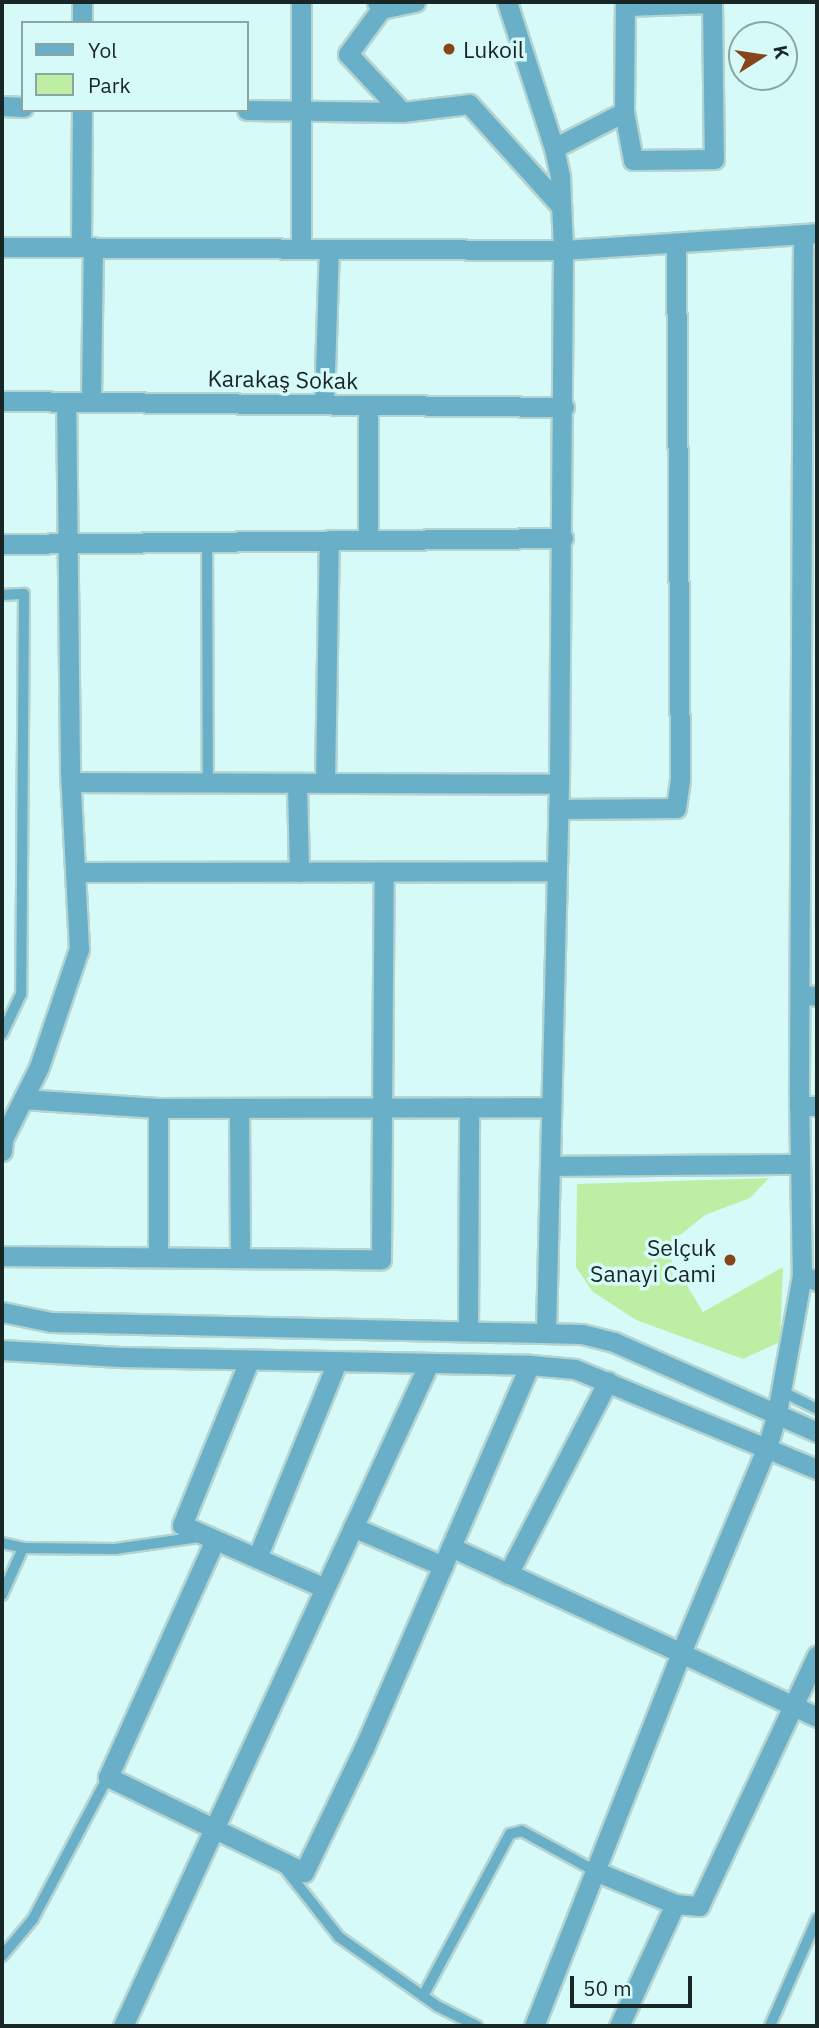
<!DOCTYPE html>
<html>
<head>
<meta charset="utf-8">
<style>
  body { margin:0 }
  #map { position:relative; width:819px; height:2028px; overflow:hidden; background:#d6faf8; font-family:"IBM Plex Sans",sans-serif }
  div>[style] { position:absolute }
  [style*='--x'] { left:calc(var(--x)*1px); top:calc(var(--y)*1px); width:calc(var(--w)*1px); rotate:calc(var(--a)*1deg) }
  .green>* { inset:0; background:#bdeea3 }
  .roads { filter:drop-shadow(2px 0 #b4d4d2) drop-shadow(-2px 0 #b4d4d2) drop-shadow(0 2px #b4d4d2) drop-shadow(0 -2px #b4d4d2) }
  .service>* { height:10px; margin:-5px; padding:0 5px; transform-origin:5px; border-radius:5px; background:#68afc7 }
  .minor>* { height:19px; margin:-9.5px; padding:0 9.5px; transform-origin:9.5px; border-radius:9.5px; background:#68afc7 }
  .tertiary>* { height:19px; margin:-9.5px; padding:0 9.5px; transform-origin:9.5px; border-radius:9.5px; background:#68afc7 }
  .dots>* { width:19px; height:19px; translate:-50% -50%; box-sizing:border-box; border:4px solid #d6faf8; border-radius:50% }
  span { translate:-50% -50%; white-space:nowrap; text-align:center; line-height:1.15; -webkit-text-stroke:7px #d6faf8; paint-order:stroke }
  .poi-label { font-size:23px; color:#192626 }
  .left { translate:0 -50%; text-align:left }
  .right { translate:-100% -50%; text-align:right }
  .street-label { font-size:23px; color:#192626 }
  .frame { position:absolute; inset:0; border:4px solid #192626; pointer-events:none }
  .legend { position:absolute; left:21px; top:21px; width:228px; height:91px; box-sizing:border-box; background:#d6faf8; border:2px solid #8aa5a4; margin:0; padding:9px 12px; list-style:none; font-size:21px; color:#192626 }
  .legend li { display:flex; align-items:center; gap:14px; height:35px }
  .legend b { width:35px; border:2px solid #8aa5a4 }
  .north { position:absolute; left:728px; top:21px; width:70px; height:70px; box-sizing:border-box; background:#d6faf8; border:2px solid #8aa5a4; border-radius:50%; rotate:78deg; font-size:19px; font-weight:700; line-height:28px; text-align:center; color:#192626 }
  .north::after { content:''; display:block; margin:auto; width:24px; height:32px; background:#89451a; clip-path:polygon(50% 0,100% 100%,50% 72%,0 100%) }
  .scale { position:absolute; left:570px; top:1976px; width:122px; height:32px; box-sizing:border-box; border:4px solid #192626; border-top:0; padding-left:9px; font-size:21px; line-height:24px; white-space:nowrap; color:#192626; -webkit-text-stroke:5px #d6faf8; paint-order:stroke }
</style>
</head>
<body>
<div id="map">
  <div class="green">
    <i style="clip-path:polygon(769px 1178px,750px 1198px,705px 1215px,664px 1248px,703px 1312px,783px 1267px,780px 1342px,743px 1359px,636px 1320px,592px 1291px,576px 1267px,577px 1184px)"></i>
  </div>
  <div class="roads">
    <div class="service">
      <i style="--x:207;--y:541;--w:242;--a:89.8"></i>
      <i style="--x:2;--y:595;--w:22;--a:-3"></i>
      <i style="--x:24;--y:594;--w:400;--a:90.4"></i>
      <i style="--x:21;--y:994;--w:44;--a:115.4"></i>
      <i style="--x:781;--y:1391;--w:40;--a:26.6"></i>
      <i style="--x:2;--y:1543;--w:22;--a:13"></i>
      <i style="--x:23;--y:1548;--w:92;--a:0.6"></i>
      <i style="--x:115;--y:1549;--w:85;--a:-8.1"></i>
      <i style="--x:2;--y:1595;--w:51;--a:-65.9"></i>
      <i style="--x:283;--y:1866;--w:90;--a:51.7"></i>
      <i style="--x:339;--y:1937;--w:120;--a:35.1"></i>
      <i style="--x:437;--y:2006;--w:45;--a:26.6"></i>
      <i style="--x:2;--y:1956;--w:48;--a:-50"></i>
      <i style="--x:33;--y:1919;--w:161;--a:-62.2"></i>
      <i style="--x:423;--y:1996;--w:184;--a:-61.8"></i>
      <i style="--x:510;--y:1834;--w:12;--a:-14"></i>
      <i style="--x:522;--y:1831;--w:83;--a:28.7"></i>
      <i style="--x:770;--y:2026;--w:117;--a:-66.3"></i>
    </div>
    <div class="minor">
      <i style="--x:377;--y:2;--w:8;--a:60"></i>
      <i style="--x:381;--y:9;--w:56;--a:126.3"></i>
      <i style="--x:348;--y:54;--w:79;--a:47"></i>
      <i style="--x:402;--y:112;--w:67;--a:-6.8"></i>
      <i style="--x:469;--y:104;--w:137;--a:48"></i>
      <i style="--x:712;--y:3;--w:156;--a:89.3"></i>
      <i style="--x:714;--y:159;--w:81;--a:179.3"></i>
      <i style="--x:633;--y:160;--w:49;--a:-100.6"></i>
      <i style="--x:624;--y:112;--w:106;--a:-89.5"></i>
      <i style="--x:625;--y:6;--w:87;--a:-2"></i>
      <i style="--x:381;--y:9;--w:35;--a:-12"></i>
      <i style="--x:82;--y:23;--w:21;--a:-90"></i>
      <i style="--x:2;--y:106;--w:21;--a:3"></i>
      <i style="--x:247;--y:110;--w:155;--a:0.7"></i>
      <i style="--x:554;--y:148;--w:79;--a:-27.2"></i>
      <i style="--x:803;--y:234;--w:858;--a:90.27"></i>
      <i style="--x:799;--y:1092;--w:183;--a:89.1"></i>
      <i style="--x:802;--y:1275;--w:140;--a:100.3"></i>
      <i style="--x:777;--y:1413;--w:35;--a:106"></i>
      <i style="--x:767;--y:1447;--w:223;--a:112.7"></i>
      <i style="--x:681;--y:1653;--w:150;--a:25.2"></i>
      <i style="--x:2;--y:247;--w:561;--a:0.31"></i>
      <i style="--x:81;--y:247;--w:137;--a:-89.6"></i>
      <i style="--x:301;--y:249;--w:247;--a:-90"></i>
      <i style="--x:2;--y:401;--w:562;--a:0.61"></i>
      <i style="--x:91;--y:402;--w:155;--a:-89.3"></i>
      <i style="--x:324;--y:404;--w:155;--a:-88.2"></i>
      <i style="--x:368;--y:405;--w:135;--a:90"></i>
      <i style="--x:2;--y:544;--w:561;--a:-0.61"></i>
      <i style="--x:71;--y:782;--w:488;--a:0.2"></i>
      <i style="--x:297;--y:783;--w:89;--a:88.7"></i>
      <i style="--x:325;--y:783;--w:243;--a:-89.1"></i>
      <i style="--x:558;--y:809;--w:118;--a:-0.5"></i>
      <i style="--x:676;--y:808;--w:29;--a:-82"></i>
      <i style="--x:680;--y:779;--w:536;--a:-90.43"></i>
      <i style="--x:75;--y:872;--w:482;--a:-0.1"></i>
      <i style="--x:800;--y:995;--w:17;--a:3"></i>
      <i style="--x:23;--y:1099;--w:135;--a:3.8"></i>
      <i style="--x:158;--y:1108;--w:393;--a:-0.1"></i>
      <i style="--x:799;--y:1106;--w:18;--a:0"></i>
      <i style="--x:239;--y:1108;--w:150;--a:89.6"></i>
      <i style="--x:2;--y:1151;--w:12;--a:-85"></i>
      <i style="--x:3;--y:1139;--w:80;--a:-63.4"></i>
      <i style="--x:39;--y:1067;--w:125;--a:-71.3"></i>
      <i style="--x:79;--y:949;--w:180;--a:-92.9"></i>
      <i style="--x:70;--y:769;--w:367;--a:-90.6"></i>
      <i style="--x:550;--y:1166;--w:250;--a:-0.5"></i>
      <i style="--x:2;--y:1256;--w:379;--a:0.5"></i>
      <i style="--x:381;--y:1259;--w:387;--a:-89.6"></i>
      <i style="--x:158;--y:1257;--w:149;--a:-90"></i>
      <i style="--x:468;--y:1329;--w:222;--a:-89.7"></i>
      <i style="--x:249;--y:1361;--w:177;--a:112.2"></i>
      <i style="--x:182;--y:1525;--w:156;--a:23.8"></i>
      <i style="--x:353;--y:1527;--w:98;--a:23.4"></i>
      <i style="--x:215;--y:1540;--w:260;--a:114.3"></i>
      <i style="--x:108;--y:1777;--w:218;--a:25.9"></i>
      <i style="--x:304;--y:1872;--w:138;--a:-64.2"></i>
      <i style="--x:364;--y:1748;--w:417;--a:-66.6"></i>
      <i style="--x:451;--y:1547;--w:253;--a:24.7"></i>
      <i style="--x:681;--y:1653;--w:401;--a:111.5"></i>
      <i style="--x:257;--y:1558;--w:212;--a:-67.8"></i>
      <i style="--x:508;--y:1574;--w:217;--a:-62.6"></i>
      <i style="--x:595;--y:1871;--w:87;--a:22.4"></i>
      <i style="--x:123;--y:2026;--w:730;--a:-65.22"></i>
      <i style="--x:619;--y:2026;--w:134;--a:-65.3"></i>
      <i style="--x:675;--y:1904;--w:24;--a:5"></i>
      <i style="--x:699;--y:1906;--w:277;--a:-64.8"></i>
    </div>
    <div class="tertiary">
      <i style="--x:507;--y:2;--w:153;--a:72.2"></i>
      <i style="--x:554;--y:148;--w:30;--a:78"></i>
      <i style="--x:560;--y:177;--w:73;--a:87.6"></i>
      <i style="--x:563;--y:250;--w:534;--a:90.43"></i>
      <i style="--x:559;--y:784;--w:548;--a:91.36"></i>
      <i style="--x:563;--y:250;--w:255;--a:-3.8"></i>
      <i style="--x:802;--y:1275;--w:16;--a:22"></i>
      <i style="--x:2;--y:1312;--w:50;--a:11.5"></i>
      <i style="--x:51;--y:1322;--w:531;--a:1.29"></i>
      <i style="--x:582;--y:1334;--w:33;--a:14"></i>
      <i style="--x:614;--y:1342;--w:222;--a:23.9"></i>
      <i style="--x:2;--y:1350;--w:118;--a:3.4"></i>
      <i style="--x:120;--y:1357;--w:410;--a:1.1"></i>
      <i style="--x:530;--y:1365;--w:45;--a:5.1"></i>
      <i style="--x:575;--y:1369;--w:262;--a:22.5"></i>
    </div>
  </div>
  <div class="dots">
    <i style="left:449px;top:49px;background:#89451a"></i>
    <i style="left:730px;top:1260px;background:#89451a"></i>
  </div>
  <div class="poi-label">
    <span class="left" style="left:463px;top:49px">Lukoil</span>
    <span class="right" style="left:716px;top:1260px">Selçuk<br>Sanayi Cami</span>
  </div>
  <div class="street-label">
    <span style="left:283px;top:379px;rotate:1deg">Karakaş Sokak</span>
  </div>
  <div class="frame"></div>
  <ul class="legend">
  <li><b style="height:9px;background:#68afc7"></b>Yol</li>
  <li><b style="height:19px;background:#bdeea3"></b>Park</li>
  </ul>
  <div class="north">K</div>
  <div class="scale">50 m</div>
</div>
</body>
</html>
